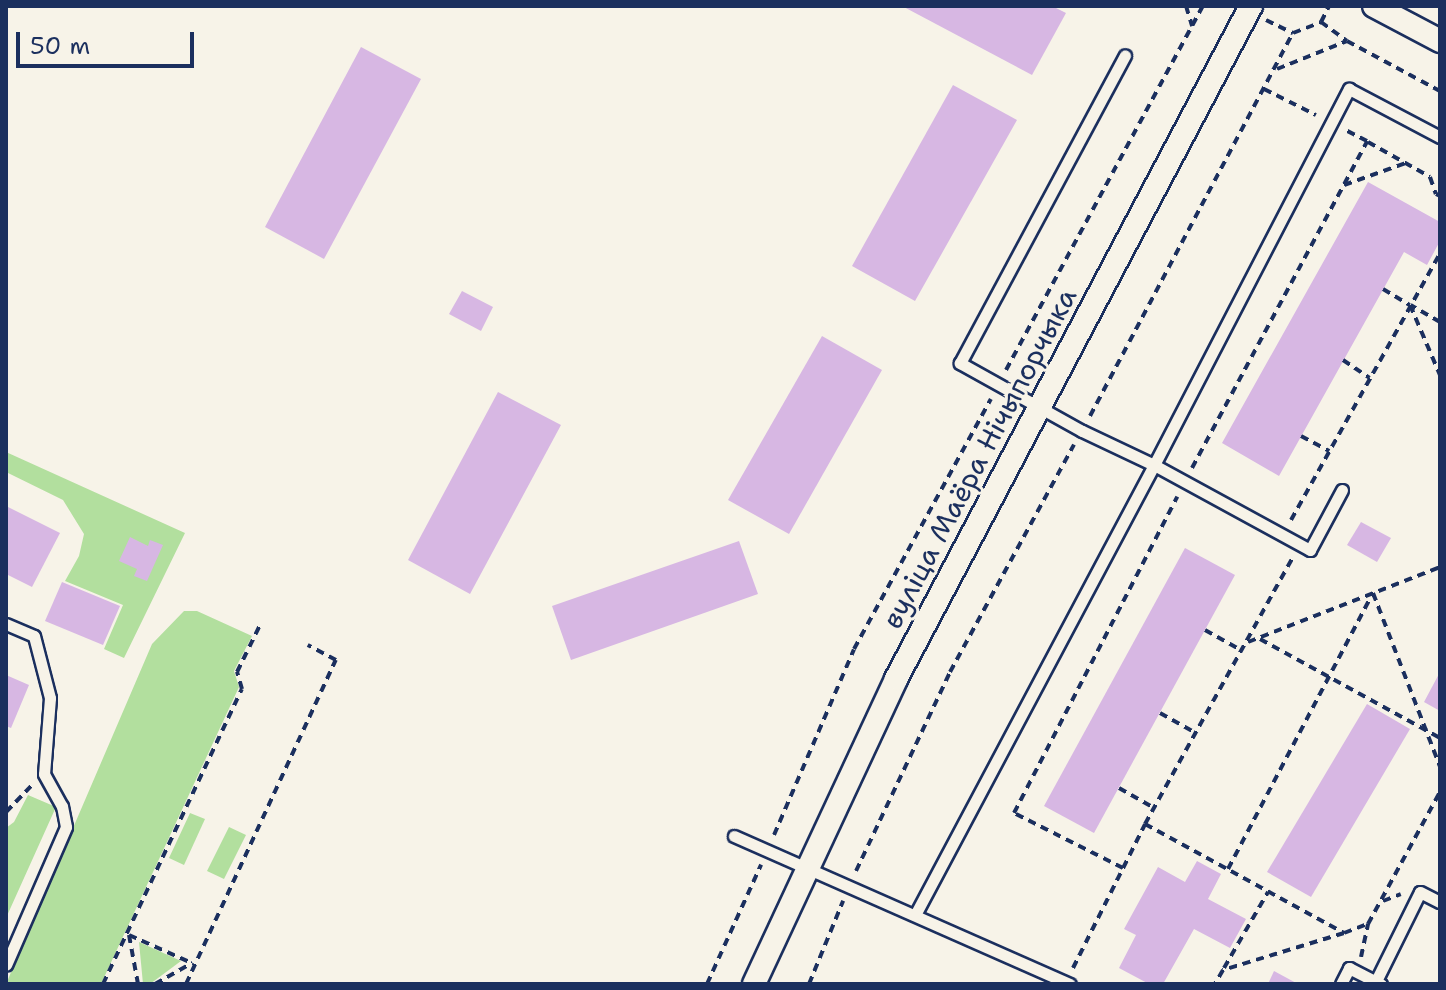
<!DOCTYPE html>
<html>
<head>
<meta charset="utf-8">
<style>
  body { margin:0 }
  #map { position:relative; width:1446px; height:990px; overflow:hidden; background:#f7f3e8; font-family:"Shantell Sans",sans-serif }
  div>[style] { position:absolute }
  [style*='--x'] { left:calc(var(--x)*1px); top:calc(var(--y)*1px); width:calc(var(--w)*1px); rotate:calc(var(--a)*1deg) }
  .green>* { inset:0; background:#b2df9e }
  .building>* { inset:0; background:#d7b7e3 }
  .path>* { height:4px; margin-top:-2px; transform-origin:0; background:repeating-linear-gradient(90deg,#1b2f5e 0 8px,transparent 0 14px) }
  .roads { filter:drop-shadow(2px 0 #1b2f5e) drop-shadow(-2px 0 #1b2f5e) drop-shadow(0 2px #1b2f5e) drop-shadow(0 -2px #1b2f5e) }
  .service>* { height:11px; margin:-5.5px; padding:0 5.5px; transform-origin:5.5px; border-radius:5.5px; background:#f7f3e8 }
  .minor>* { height:22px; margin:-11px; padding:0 11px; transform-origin:11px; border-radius:11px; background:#f7f3e8 }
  span { translate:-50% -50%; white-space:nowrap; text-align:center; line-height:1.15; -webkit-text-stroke:6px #f7f3e8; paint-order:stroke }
  .street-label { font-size:28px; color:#1b2f5e }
  .frame { position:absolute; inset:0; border:8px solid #1b2f5e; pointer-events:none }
  .scale { position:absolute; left:16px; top:32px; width:178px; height:36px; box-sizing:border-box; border:4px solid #1b2f5e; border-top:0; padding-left:10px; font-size:24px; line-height:28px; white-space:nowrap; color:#1b2f5e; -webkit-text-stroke:6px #f7f3e8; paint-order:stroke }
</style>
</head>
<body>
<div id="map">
  <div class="green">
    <i style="clip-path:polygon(6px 452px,185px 533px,124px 658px,104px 649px,123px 605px,65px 581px,79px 556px,84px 534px,63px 500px,6px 472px)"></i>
    <i style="clip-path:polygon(184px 611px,197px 611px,252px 636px,234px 671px,239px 687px,101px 984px,6px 984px,152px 644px)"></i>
    <i style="clip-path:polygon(28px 795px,56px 807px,6px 918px,6px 828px,14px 822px)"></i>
    <i style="clip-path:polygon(190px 813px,205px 819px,184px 865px,169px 858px)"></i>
    <i style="clip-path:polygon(229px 827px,246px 835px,224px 879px,207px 871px)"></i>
    <i style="clip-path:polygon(139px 942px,181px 961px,150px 984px,143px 984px)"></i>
  </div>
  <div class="building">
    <i style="clip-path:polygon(902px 6px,1052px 6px,1066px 13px,1032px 75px)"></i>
    <i style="clip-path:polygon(361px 47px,421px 79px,324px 259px,265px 227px)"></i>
    <i style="clip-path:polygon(953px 85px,1017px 120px,915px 301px,852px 266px)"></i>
    <i style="clip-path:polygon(1368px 182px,1440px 222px,1440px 241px,1427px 265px,1404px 252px,1279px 476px,1222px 443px)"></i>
    <i style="clip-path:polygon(462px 291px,493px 307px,481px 331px,449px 314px)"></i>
    <i style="clip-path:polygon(822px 336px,882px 370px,789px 534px,728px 500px)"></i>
    <i style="clip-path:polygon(498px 392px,561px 425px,470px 594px,408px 560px)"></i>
    <i style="clip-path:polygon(6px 506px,60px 533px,32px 587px,6px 574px)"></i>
    <i style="clip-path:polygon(1361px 522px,1391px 538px,1377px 562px,1347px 545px)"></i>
    <i style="clip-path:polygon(130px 537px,148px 546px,150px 540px,163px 545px,147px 581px,134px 576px,137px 569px,119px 561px)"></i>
    <i style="clip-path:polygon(739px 541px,758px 594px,571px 660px,552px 606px)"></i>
    <i style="clip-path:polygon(1185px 548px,1235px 575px,1094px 833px,1044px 806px)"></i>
    <i style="clip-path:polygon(62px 582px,120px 606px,103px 645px,45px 621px)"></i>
    <i style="clip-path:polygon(1440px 672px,1440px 711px,1424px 702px)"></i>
    <i style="clip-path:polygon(6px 675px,29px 685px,11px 728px,6px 726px)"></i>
    <i style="clip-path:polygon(1367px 704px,1410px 729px,1311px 897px,1267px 872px)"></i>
    <i style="clip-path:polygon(1197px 861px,1221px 874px,1208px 899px,1246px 919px,1230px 948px,1194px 929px,1163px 984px,1149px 984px,1119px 968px,1136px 935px,1124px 929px,1158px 867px,1185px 882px)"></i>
    <i style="clip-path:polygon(1274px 971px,1298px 984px,1268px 984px)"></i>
  </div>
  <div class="path">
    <i style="--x:1186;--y:6;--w:21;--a:73"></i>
    <i style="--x:1266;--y:20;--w:30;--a:26"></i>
    <i style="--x:1321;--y:22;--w:32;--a:36"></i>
    <i style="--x:1277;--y:69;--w:75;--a:-21.8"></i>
    <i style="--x:1347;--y:41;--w:106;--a:28.3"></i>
    <i style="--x:1264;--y:89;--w:58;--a:26.6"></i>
    <i style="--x:1368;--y:142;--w:71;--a:29.4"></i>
    <i style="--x:1430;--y:177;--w:18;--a:71"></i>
    <i style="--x:1436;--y:194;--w:4;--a:27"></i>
    <i style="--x:1344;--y:185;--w:66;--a:-19.5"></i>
    <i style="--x:1383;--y:289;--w:31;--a:31"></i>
    <i style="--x:1440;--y:322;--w:34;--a:-150"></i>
    <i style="--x:1410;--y:305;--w:76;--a:66.8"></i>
    <i style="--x:1343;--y:360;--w:32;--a:34"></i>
    <i style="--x:1006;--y:370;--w:414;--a:-61.6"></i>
    <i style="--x:1090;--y:416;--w:433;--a:-62.1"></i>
    <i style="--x:1293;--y:33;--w:30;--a:-21"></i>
    <i style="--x:1321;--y:22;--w:18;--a:-63"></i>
    <i style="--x:1301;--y:436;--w:32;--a:28"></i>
    <i style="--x:1192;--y:468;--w:371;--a:-61.8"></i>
    <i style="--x:1367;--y:141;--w:25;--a:-153"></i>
    <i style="--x:1291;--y:520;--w:306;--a:-60.8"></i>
    <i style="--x:1205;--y:630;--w:41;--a:29.1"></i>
    <i style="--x:1260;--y:639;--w:205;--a:28.8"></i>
    <i style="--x:1248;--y:642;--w:206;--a:-21.3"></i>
    <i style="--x:1160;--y:713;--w:41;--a:29.1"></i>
    <i style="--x:1119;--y:788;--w:40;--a:29.7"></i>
    <i style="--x:6;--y:812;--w:37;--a:-46"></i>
    <i style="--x:1145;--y:824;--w:227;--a:28.7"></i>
    <i style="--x:1344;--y:933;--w:127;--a:163"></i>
    <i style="--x:1223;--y:970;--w:16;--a:120"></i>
    <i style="--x:774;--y:835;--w:202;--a:-66.7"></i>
    <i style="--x:854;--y:649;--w:285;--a:-61.3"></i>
    <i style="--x:1123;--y:868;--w:122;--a:-153.2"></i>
    <i style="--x:1014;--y:813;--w:356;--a:-62.7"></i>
    <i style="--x:1228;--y:869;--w:312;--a:-62.3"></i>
    <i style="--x:1373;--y:593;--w:186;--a:68.9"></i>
    <i style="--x:856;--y:871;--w:220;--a:-64.7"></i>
    <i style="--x:950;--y:672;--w:259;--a:-61.4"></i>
    <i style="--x:1383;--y:901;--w:19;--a:-21"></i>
    <i style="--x:1344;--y:933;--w:26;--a:-21"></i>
    <i style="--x:1368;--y:924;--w:150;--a:-61.4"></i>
    <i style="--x:129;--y:935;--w:69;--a:24"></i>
    <i style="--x:129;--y:935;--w:50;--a:79.6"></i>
    <i style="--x:1361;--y:957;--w:34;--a:-78"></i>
    <i style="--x:1073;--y:968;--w:161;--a:-63.4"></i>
    <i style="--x:1145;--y:824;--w:303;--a:-61"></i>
    <i style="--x:1224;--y:968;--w:88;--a:-59.9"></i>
    <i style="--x:103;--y:984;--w:326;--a:-64.8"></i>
    <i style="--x:242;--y:689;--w:18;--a:-106"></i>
    <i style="--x:237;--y:672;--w:55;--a:-63.9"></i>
    <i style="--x:155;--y:984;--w:43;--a:-29.6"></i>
    <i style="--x:186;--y:984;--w:357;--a:-65.2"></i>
    <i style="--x:336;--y:660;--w:32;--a:-152"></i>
    <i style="--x:707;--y:984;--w:131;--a:-65.6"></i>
    <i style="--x:809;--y:984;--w:90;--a:-67.7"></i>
  </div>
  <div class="roads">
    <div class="service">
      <i style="--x:1342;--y:490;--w:68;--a:118.1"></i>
      <i style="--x:1310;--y:550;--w:178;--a:-151.4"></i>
      <i style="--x:1154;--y:465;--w:424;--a:-62.6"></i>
      <i style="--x:1349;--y:89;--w:103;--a:27.8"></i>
      <i style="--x:6;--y:624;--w:30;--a:23"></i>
      <i style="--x:34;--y:636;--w:64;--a:75.5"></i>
      <i style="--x:50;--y:698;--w:76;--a:94.5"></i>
      <i style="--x:44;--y:774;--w:37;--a:61"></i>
      <i style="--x:62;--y:806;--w:21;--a:79"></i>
      <i style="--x:66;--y:827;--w:150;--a:113.5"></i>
      <i style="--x:734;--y:836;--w:367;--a:23.8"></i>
      <i style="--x:915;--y:915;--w:510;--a:-62.03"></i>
      <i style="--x:1154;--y:465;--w:80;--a:-154.7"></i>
      <i style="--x:1082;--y:431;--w:140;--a:-150.9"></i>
      <i style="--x:960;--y:363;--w:349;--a:-61.8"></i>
      <i style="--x:1376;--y:981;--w:99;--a:-63.7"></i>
      <i style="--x:1420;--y:892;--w:22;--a:27"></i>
      <i style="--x:1341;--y:984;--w:18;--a:-63"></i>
      <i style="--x:1349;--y:968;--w:36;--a:27"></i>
    </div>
    <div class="minor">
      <i style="--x:1374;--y:6;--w:75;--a:27.9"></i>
      <i style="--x:754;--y:984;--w:336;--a:-65"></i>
      <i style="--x:896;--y:679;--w:761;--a:-62.19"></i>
    </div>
  </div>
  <div class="street-label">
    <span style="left:979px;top:458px;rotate:-62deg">вуліца Маёра Нічыпорчыка</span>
  </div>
  <div class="frame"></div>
  <div class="scale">50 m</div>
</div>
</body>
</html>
